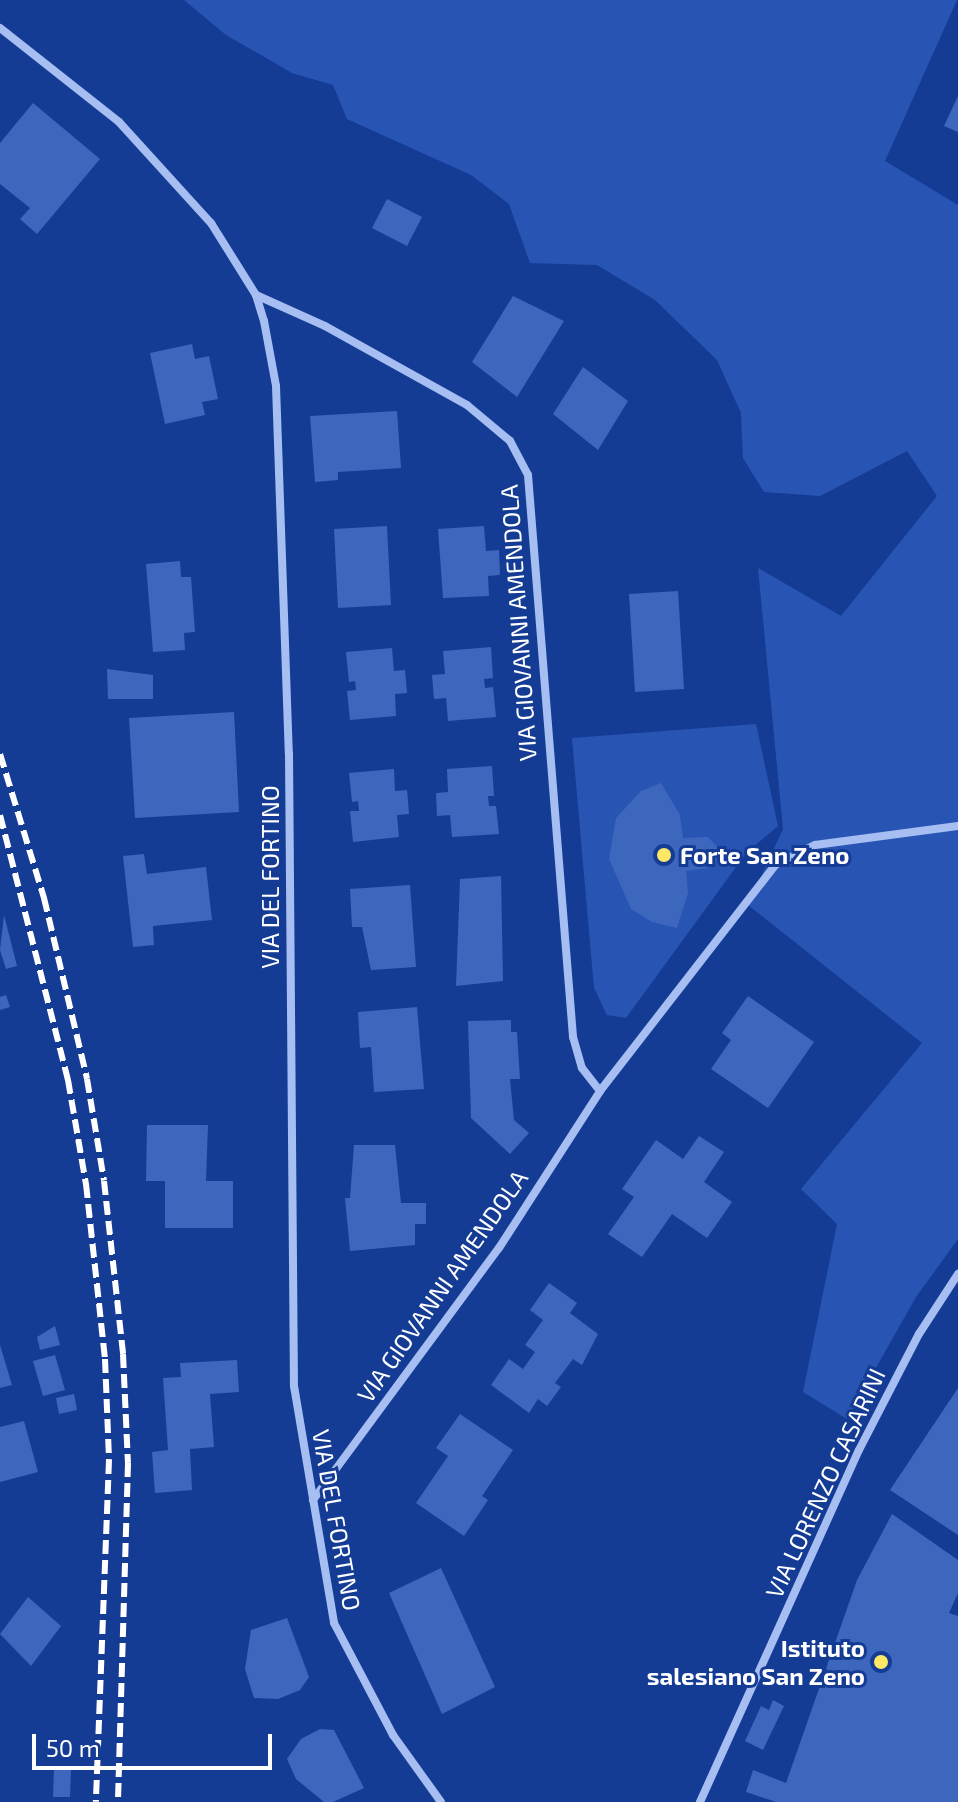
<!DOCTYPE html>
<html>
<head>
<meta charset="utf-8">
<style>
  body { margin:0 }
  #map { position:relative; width:958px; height:1802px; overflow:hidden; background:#153c95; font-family:"Exo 2",sans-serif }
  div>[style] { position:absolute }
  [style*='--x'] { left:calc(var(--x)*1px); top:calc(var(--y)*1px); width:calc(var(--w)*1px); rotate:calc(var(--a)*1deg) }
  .green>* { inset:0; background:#2855b4 }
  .building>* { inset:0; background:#3d66bd }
  .minor>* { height:8px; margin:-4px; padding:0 4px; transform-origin:4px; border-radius:4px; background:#a6bef2 }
  .rail>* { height:6px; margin-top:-3px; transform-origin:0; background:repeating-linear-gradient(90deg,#fff 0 14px,transparent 0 20px) }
  .dots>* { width:22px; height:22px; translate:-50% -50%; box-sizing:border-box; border:4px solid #153c95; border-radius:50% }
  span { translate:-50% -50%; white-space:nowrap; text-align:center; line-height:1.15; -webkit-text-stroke:6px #153c95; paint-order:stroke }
  .street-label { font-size:24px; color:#fff }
  .poi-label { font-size:24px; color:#fff; font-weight:700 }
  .left { translate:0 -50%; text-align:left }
  .right { translate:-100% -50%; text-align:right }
  .scale { position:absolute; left:32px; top:1734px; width:240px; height:36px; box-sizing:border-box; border:4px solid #fff; border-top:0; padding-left:10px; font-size:24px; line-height:28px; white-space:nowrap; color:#fff; -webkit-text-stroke:6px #153c95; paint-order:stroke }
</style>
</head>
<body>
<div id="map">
  <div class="green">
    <i style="clip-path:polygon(184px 0,957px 0,885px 161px,958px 205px,958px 1239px,916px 1297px,847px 1419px,803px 1392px,837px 1224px,801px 1189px,922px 1043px,748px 905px,783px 829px,758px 568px,841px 616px,937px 496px,907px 451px,820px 496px,764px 492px,743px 458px,741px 413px,717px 360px,655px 300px,597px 265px,530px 263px,509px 204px,471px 175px,347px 119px,333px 85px,292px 73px,226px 35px)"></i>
    <i style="clip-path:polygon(756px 724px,778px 826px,747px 852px,626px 1018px,607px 1015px,594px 988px,572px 738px)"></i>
  </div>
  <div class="building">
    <i style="clip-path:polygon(958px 96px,958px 132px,944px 126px)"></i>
    <i style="clip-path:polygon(33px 103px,100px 159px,37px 234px,20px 219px,30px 208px,0 184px,0 143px)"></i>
    <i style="clip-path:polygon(387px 199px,422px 217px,407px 246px,372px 228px)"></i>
    <i style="clip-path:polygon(513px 296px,564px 321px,517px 397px,472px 362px)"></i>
    <i style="clip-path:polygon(192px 344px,195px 359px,209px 356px,218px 399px,202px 402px,205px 415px,165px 424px,150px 353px)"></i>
    <i style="clip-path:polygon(583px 367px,628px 401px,598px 450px,553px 414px)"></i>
    <i style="clip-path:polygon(397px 411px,401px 468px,338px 472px,338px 480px,315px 482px,310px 416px)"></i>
    <i style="clip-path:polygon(387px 526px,391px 605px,338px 608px,334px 529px)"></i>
    <i style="clip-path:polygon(484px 526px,486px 551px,499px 550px,500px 575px,488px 576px,489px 596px,443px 598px,438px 529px)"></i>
    <i style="clip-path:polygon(180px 561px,181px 577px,191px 577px,195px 632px,184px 633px,185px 650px,153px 652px,146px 564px)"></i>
    <i style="clip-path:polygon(678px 591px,684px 689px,635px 692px,629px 594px)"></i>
    <i style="clip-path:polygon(491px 647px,493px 678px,484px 679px,485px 688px,493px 687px,496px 717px,448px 721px,446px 698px,434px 699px,432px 675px,445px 674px,443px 651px)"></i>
    <i style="clip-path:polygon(392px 648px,394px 671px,405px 670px,407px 693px,395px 694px,396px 716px,350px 720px,347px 691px,356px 690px,355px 681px,349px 682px,346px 652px)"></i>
    <i style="clip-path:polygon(107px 669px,153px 675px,153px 699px,108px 699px)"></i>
    <i style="clip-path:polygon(234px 712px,239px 812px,135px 818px,129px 718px)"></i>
    <i style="clip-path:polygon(492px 766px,494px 796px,488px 796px,489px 806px,496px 806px,499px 834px,452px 837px,450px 815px,437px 816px,436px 793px,448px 792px,447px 769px)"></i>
    <i style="clip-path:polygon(394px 769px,395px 791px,407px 790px,408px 801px,409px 814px,397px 815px,399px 837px,353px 842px,350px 811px,359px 811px,358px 801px,352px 802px,349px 773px)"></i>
    <i style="clip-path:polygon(661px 783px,680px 815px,683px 838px,708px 837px,718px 848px,718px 858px,708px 868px,686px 871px,688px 893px,677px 928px,652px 922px,631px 909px,609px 859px,616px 818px,641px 791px)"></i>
    <i style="clip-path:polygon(144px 854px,147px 874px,206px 867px,212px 920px,153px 926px,154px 945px,133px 947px,123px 856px)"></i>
    <i style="clip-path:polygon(501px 876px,503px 981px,456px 986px,460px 879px)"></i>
    <i style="clip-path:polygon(410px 885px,416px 967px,371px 970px,362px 927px,352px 927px,350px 889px)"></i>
    <i style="clip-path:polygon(4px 915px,17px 966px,6px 969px,0 950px)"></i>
    <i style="clip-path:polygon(6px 995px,10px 1007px,0 1010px,0 997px)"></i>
    <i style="clip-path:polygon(748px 996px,814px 1042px,768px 1108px,711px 1069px,731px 1040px,722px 1033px)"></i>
    <i style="clip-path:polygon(417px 1007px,424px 1089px,374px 1092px,371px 1047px,360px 1048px,358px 1012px)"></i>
    <i style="clip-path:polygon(511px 1020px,511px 1032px,517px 1032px,520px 1079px,510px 1079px,514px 1120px,529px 1133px,510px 1154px,471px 1118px,468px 1021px)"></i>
    <i style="clip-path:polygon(147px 1125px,208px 1125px,206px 1181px,233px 1181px,233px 1228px,165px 1228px,165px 1181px,146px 1181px)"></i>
    <i style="clip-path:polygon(699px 1136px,724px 1152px,704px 1182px,732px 1202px,707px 1238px,672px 1214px,642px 1257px,608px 1234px,634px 1197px,622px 1189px,656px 1140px,683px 1159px)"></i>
    <i style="clip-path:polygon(354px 1145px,395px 1145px,401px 1203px,426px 1203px,426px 1224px,415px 1224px,415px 1245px,350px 1251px,345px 1198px,350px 1198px)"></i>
    <i style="clip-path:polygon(549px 1283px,577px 1303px,570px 1313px,598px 1334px,582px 1365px,573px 1359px,555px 1383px,561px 1387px,547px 1406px,538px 1399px,529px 1413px,491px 1385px,509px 1359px,523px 1369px,535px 1352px,525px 1345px,543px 1320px,530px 1310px)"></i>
    <i style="clip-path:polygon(55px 1326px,60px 1345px,40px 1350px,37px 1337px)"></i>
    <i style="clip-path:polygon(0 1345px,12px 1385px,0 1388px)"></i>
    <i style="clip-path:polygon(55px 1355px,65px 1390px,43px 1396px,33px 1361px)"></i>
    <i style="clip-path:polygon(237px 1360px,239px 1392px,210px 1394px,214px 1447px,190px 1449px,192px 1490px,155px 1493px,152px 1452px,168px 1450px,163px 1378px,181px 1377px,180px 1363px)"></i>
    <i style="clip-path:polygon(958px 1388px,958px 1535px,890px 1490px)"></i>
    <i style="clip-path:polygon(74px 1394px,77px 1410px,59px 1414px,56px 1398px)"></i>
    <i style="clip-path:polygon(460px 1414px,513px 1450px,482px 1496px,488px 1500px,464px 1536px,416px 1503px,448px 1456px,436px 1448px)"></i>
    <i style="clip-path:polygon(24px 1421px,38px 1472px,0 1482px,0 1427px)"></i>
    <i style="clip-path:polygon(892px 1514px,958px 1560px,958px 1593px,949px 1613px,958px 1616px,958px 1802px,776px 1802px,746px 1792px,753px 1770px,786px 1783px,857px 1580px)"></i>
    <i style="clip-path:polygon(441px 1568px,495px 1687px,442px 1714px,389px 1593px)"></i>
    <i style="clip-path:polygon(28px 1597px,61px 1626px,31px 1666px,0 1634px)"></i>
    <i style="clip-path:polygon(287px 1618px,309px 1677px,300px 1690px,278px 1699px,254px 1698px,245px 1669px,251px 1630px)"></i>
    <i style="clip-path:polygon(773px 1700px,784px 1706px,763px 1750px,745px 1741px,761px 1706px,769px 1710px)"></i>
    <i style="clip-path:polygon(320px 1729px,334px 1730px,364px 1788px,333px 1802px,324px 1802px,296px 1779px,287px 1759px,301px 1739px)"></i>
    <i style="clip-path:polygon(54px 1767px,71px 1768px,70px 1797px,53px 1797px)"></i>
  </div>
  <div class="minor">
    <i style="--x:0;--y:28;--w:152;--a:38.3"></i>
    <i style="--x:119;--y:122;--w:137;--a:47.7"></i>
    <i style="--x:211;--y:223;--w:85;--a:58"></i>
    <i style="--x:256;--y:295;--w:27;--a:73"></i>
    <i style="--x:264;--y:321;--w:66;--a:79.5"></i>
    <i style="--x:276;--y:386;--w:368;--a:88"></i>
    <i style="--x:289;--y:754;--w:632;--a:89.55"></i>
    <i style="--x:294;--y:1386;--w:240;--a:80.4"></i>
    <i style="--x:334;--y:1623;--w:127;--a:62.2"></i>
    <i style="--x:393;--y:1735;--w:82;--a:54.4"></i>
    <i style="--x:256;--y:295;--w:76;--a:24.2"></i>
    <i style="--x:325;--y:326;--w:162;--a:29.1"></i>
    <i style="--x:467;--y:405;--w:56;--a:39.9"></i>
    <i style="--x:510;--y:441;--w:38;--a:62"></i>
    <i style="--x:528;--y:475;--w:564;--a:85.42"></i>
    <i style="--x:573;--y:1037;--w:32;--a:74"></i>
    <i style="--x:582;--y:1068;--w:29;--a:52"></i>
    <i style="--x:313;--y:1500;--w:313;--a:-53.6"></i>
    <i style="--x:499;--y:1248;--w:187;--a:-57.2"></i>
    <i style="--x:600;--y:1091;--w:286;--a:-52.2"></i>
    <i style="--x:775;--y:865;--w:45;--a:-26.6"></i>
    <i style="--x:815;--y:845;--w:144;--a:-7.6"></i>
    <i style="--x:700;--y:1802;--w:386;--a:-65.7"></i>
    <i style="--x:859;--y:1450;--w:131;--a:-62.7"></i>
    <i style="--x:919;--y:1334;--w:72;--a:-57"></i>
  </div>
  <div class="rail">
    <i style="--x:0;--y:754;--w:151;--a:73"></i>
    <i style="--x:44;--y:898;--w:186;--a:76.6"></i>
    <i style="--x:87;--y:1079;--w:103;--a:80.5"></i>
    <i style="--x:104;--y:1181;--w:174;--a:83.7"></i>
    <i style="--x:123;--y:1354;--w:109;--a:87.4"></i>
    <i style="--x:128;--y:1463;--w:339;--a:91.7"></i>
    <i style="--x:0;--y:815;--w:274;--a:75.6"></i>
    <i style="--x:68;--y:1080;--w:106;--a:80.2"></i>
    <i style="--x:86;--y:1184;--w:176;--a:83.8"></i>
    <i style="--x:105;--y:1359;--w:101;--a:87.7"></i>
    <i style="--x:109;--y:1460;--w:342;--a:92.2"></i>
  </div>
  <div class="dots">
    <i style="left:664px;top:855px;background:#ffe766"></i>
    <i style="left:881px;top:1662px;background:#ffe766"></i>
  </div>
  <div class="street-label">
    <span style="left:518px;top:623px;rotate:-94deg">VIA GIOVANNI AMENDOLA</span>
    <span style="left:270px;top:877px;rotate:-90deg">VIA DEL FORTINO</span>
    <span style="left:442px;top:1286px;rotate:-55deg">VIA GIOVANNI AMENDOLA</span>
    <span style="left:825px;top:1483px;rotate:-65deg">VIA LORENZO CASARINI</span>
    <span style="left:337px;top:1520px;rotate:80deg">VIA DEL FORTINO</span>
  </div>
  <div class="poi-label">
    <span class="left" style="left:680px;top:855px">Forte San Zeno</span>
    <span class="right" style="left:865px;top:1662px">Istituto<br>salesiano San Zeno</span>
  </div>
  <div class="scale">50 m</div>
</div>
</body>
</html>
